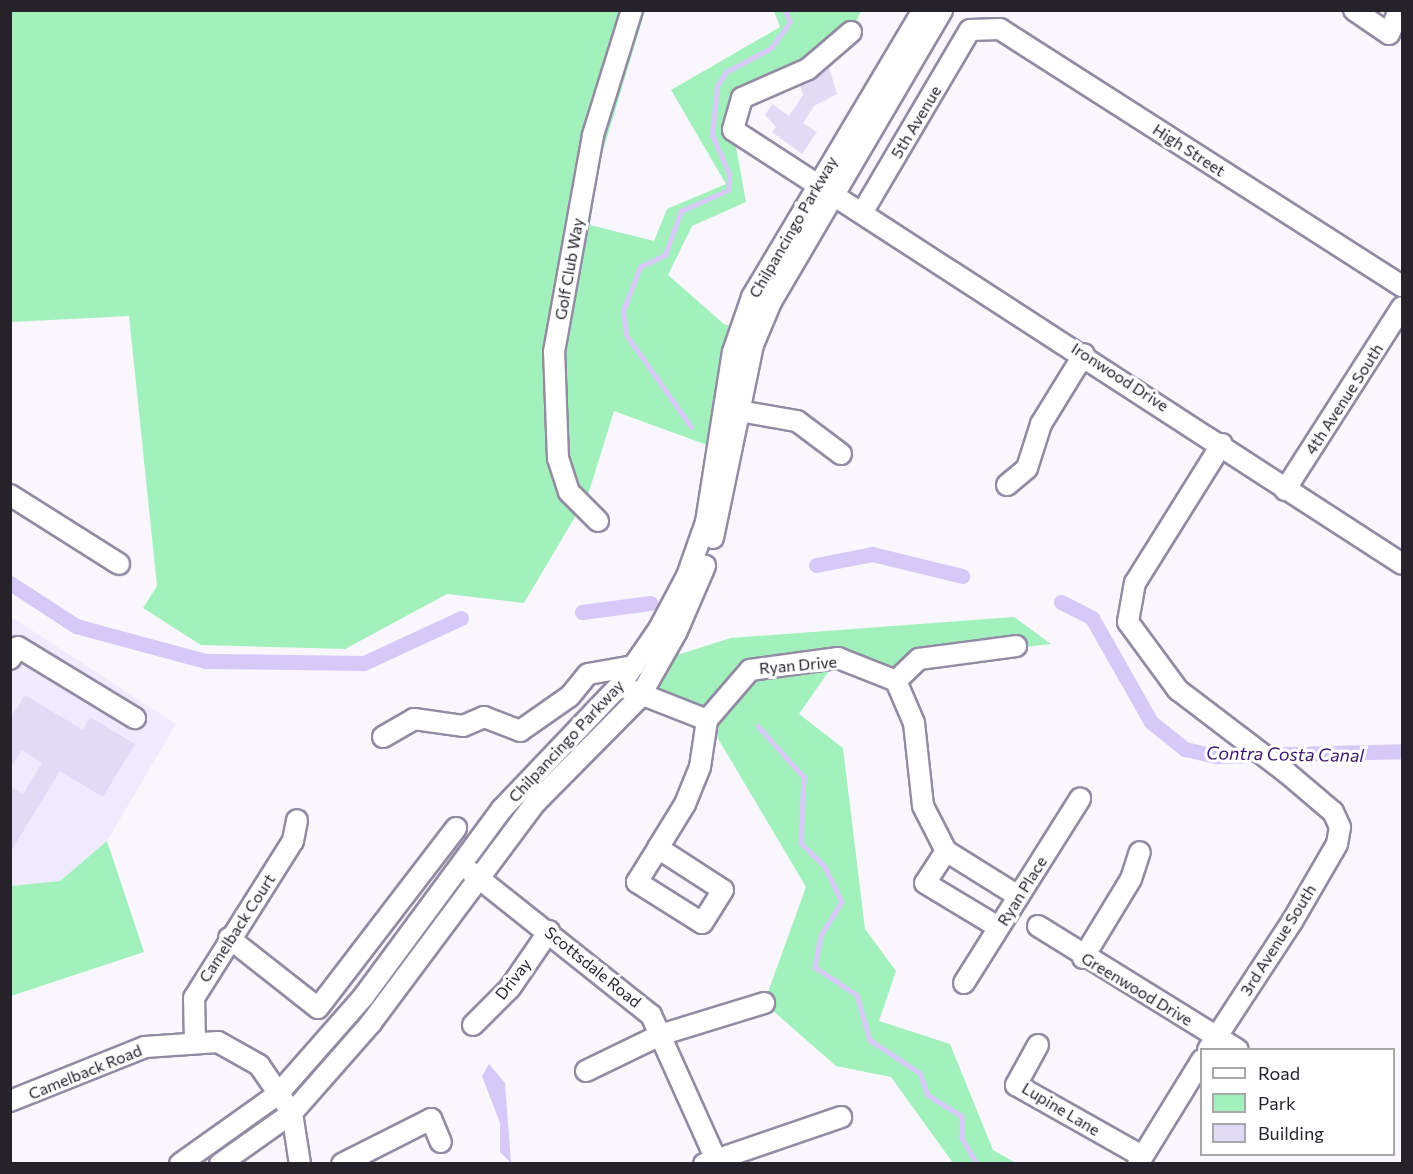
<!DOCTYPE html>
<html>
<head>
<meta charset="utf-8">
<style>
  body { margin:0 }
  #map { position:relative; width:1413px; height:1174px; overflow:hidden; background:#f9f7fd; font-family:Commissioner,sans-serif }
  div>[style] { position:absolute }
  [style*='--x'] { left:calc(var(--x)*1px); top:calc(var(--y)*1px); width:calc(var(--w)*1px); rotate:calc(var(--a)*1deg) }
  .built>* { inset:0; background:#f0eaff }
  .green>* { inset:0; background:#a2f0bb }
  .water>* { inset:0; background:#d6c9f7 }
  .stream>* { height:4.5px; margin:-2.25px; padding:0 2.25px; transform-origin:2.25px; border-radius:2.25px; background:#d6c9f7 }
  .canal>* { height:15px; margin:-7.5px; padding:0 7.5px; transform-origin:7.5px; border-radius:7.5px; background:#d6c9f7 }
  .building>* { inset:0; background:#e2dbf6 }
  .roads { filter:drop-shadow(2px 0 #928ba3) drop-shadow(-2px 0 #928ba3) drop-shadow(0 2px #928ba3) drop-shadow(0 -2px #928ba3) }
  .minor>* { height:20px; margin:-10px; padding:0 10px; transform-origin:10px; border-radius:10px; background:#fff }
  span { translate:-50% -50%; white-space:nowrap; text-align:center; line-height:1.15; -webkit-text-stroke:6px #fff; paint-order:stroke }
  .street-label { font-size:16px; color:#25222b }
  .water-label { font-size:18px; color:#3c166c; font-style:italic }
  .frame { position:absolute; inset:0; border:12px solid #25222b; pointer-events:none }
  .legend { position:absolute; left:1200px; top:1048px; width:195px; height:108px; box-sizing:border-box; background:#fff; border:2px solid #a8a7aa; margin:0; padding:8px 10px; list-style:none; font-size:18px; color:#25222b }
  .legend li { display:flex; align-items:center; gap:12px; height:30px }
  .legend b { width:30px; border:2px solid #a8a7aa }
</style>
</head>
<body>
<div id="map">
  <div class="built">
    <i style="clip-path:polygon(10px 616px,176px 724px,107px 841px,60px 881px,11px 886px)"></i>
  </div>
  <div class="green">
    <i style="clip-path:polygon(10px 11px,645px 11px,599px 164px,590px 225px,654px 241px,667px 209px,726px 184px,671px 90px,780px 27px,774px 11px,861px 11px,851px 32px,742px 98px,733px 130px,746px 202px,692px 226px,668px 275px,724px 324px,741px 329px,718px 449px,614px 411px,588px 495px,524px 603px,447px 594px,345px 649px,201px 645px,143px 608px,157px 586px,129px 316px,11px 322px)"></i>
    <i style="clip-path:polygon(1014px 617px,1051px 644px,919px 659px,896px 681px,838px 658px,799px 714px,843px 748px,865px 929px,896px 971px,879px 1021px,950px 1044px,993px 1150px,1016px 1163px,953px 1163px,891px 1077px,836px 1066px,764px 1003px,806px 887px,707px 720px,639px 698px,661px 660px,731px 638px)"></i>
    <i style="clip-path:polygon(107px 841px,144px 952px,11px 996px,11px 886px,60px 881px)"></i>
  </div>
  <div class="water">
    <i style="clip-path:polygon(489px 1064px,505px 1083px,511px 1163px,500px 1152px,500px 1123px,482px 1076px)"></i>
  </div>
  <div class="stream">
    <i style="--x:691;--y:427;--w:113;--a:-125.2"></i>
    <i style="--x:626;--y:335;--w:24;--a:-97"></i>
    <i style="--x:623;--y:311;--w:47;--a:-68.9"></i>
    <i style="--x:640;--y:267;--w:28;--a:-26"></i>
    <i style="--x:665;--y:255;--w:47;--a:-70"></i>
    <i style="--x:681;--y:211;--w:51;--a:-24.1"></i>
    <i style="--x:728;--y:190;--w:16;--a:-86"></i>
    <i style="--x:729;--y:174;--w:43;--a:-113.6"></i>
    <i style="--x:712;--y:135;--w:49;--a:-84.2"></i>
    <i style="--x:717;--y:86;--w:17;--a:-57"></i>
    <i style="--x:726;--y:72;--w:51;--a:-28.1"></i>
    <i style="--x:771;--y:48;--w:32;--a:-54"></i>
    <i style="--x:790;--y:22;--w:13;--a:-113"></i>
    <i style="--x:758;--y:726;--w:69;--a:48"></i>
    <i style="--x:804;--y:777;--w:66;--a:92.6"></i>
    <i style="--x:801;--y:843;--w:32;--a:44"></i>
    <i style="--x:824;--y:865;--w:41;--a:64.1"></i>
    <i style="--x:842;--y:902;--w:40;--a:122"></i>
    <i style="--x:821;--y:936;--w:32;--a:101"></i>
    <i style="--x:815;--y:967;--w:50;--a:33.7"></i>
    <i style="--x:857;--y:995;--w:47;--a:73.9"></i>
    <i style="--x:870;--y:1040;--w:60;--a:33.4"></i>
    <i style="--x:920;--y:1073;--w:23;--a:70"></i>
    <i style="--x:928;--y:1095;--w:40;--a:32"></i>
    <i style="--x:962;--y:1116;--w:22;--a:90"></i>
    <i style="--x:962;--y:1138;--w:30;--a:60"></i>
  </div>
  <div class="canal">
    <i style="--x:816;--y:565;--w:57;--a:-11.1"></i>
    <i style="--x:872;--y:554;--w:93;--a:13.7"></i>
    <i style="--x:10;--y:583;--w:79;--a:33.1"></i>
    <i style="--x:76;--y:626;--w:135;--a:15.1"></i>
    <i style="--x:206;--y:661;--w:158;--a:0.7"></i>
    <i style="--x:364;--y:663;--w:107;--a:-24.9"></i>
    <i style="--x:1061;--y:602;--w:35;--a:27"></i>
    <i style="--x:1092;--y:618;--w:120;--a:60.4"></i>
    <i style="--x:1151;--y:722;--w:43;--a:38.5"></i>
    <i style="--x:1185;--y:749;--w:32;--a:13"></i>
    <i style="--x:1216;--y:756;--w:186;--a:-1.5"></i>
    <i style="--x:582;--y:612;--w:69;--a:-7.5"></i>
  </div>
  <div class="building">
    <i style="clip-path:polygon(829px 67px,837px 94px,814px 106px,803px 123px,817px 132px,802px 154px,772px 132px,776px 127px,765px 115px,772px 104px,789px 116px,803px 95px,800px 85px)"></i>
    <i style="clip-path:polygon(25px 695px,83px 730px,90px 717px,135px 744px,103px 797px,60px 771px,10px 853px,10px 786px,23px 794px,42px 763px,22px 750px,10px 768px,10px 718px)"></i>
  </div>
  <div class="roads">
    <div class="minor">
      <i style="--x:1354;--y:10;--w:42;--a:34.4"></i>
      <i style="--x:1389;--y:34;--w:26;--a:-67"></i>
      <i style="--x:851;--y:32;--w:57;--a:139.3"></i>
      <i style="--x:808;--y:69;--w:72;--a:156.3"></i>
      <i style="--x:742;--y:98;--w:33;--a:106"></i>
      <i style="--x:733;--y:130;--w:797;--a:32.97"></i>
      <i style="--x:862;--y:213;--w:212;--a:-59.5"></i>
      <i style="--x:970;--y:30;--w:30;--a:-2"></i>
      <i style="--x:1000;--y:29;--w:477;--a:32.6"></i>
      <i style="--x:728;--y:409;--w:70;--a:9.9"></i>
      <i style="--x:797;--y:421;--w:55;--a:36.9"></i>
      <i style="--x:1007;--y:485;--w:26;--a:-40"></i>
      <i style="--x:1027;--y:468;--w:46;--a:-72.3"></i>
      <i style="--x:1041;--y:424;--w:82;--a:-58.4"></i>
      <i style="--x:1285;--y:490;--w:217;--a:-57.4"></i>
      <i style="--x:10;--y:495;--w:129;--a:32.3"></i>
      <i style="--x:598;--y:521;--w:41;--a:-135"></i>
      <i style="--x:569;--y:492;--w:35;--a:-108"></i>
      <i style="--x:558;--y:459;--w:107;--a:-92.1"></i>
      <i style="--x:554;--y:352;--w:220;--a:-79.8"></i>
      <i style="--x:593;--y:135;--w:131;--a:-72.7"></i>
      <i style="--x:713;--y:538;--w:197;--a:-78.3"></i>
      <i style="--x:753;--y:345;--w:47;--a:-67.3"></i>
      <i style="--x:771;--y:302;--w:338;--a:-59.6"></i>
      <i style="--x:10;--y:659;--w:14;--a:-56"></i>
      <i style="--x:18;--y:647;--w:137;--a:31.3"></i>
      <i style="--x:896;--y:681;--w:32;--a:-44"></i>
      <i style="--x:919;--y:659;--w:98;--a:-7.6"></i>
      <i style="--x:628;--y:689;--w:85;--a:21.4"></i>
      <i style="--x:383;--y:737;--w:36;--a:-30"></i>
      <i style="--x:414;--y:719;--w:49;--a:8.1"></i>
      <i style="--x:463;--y:726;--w:23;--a:-23"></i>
      <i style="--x:484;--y:717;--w:39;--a:21"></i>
      <i style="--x:520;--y:731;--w:61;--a:-35"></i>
      <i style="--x:570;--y:696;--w:28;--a:-51"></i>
      <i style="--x:588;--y:674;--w:47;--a:-9.9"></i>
      <i style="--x:658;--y:848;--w:77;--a:32.9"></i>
      <i style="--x:723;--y:890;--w:39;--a:122"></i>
      <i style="--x:702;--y:923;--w:77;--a:-147.8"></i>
      <i style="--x:637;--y:882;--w:40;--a:-58"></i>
      <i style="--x:658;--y:848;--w:52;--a:-58.5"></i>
      <i style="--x:685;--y:804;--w:40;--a:-68"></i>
      <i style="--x:700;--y:767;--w:48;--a:-81.5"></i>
      <i style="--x:707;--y:720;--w:66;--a:-49.3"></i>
      <i style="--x:750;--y:670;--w:89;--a:-7.8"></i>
      <i style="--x:838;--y:658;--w:62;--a:21.6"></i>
      <i style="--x:896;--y:681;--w:46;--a:66.8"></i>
      <i style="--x:914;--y:723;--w:83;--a:83.8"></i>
      <i style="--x:923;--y:806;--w:51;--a:62.9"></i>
      <i style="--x:946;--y:851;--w:85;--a:32"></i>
      <i style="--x:946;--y:851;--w:38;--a:123"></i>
      <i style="--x:925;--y:883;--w:85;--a:31.1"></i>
      <i style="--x:471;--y:872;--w:230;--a:38.5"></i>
      <i style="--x:651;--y:1015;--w:163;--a:65.8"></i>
      <i style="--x:1038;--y:926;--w:235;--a:31.8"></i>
      <i style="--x:229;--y:938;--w:113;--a:38.2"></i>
      <i style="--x:318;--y:1008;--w:227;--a:-52.5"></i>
      <i style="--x:1083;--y:958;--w:92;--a:-58.7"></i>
      <i style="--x:1131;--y:879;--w:28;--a:-72"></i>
      <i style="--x:964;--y:983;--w:218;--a:-57.8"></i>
      <i style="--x:473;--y:1025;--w:52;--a:-45"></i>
      <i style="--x:510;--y:988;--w:69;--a:-55.6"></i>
      <i style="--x:195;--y:1041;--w:43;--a:-91.3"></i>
      <i style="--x:194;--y:998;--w:186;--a:-57.8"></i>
      <i style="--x:293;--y:841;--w:21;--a:-79"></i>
      <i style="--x:1038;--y:1045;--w:46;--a:118.8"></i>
      <i style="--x:1016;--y:1085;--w:145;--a:29.4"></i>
      <i style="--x:1208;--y:1050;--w:155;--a:-56.8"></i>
      <i style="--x:1293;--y:920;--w:88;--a:-59.9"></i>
      <i style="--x:1337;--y:844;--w:17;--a:-80"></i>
      <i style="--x:1340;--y:827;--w:17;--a:-115"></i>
      <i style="--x:1333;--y:812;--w:60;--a:-139.7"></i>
      <i style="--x:1287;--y:773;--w:137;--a:-142.7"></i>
      <i style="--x:1178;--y:690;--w:84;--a:-126.3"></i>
      <i style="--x:1128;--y:622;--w:40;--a:-80"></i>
      <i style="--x:1135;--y:583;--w:164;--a:-58"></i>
      <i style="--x:586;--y:1071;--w:82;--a:-25.9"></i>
      <i style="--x:660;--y:1035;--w:109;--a:-17.1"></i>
      <i style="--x:10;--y:1101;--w:145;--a:-21.8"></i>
      <i style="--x:145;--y:1047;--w:73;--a:-3.9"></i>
      <i style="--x:218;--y:1042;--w:47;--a:29.3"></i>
      <i style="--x:259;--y:1065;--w:58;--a:55.5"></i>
      <i style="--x:292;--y:1113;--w:52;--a:81.1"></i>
      <i style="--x:180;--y:1164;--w:120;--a:-35.5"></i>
      <i style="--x:278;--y:1094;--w:130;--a:-48.7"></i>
      <i style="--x:364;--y:996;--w:232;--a:-53.6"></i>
      <i style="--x:502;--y:809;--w:173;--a:-46.4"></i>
      <i style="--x:621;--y:684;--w:67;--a:-55.4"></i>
      <i style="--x:659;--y:629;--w:60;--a:-62.2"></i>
      <i style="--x:687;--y:576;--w:57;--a:-70.6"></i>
      <i style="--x:706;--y:522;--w:172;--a:-81"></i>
      <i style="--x:733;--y:352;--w:58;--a:-70.9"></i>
      <i style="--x:752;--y:297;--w:334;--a:-59.2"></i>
      <i style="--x:220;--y:1164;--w:88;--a:-35.3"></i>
      <i style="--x:292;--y:1113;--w:120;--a:-48.7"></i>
      <i style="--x:371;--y:1023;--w:276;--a:-53.3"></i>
      <i style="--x:536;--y:802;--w:146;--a:-45.3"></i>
      <i style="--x:639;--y:698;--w:77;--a:-60.4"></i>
      <i style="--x:677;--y:631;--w:71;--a:-66.7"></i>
      <i style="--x:342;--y:1164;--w:100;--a:-26.8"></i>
      <i style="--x:431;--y:1119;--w:25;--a:67"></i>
      <i style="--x:704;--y:1164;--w:145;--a:-18.9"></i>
      <i style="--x:1138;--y:1164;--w:122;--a:-58.4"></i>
    </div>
  </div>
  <div class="street-label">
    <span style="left:916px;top:122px;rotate:-59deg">5th Avenue</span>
    <span style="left:1189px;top:150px;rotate:33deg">High Street</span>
    <span style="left:793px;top:227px;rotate:-60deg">Chilpancingo Parkway</span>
    <span style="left:569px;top:269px;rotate:-80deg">Golf Club Way</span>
    <span style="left:1120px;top:377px;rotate:33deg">Ironwood Drive</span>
    <span style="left:1344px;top:399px;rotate:-57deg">4th Avenue South</span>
    <span style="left:798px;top:665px;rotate:-5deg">Ryan Drive</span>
    <span style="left:566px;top:741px;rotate:-47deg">Chilpancingo Parkway</span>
    <span style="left:1022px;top:891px;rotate:-58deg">Ryan Place</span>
    <span style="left:237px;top:928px;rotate:-57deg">Camelback Court</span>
    <span style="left:1278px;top:940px;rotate:-58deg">3rd Avenue South</span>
    <span style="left:593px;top:967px;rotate:39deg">Scottsdale Road</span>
    <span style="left:513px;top:979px;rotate:-52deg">Drivay</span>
    <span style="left:1137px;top:989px;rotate:31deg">Greenwood Drive</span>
    <span style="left:85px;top:1072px;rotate:-22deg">Camelback Road</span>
    <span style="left:1061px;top:1109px;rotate:31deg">Lupine Lane</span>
  </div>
  <div class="water-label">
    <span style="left:1285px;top:754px;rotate:1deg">Contra Costa Canal</span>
  </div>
  <div class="frame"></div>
  <ul class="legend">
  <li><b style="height:8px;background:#fff"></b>Road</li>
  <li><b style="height:16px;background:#a2f0bb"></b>Park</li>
  <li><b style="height:16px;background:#e2dbf6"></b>Building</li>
  </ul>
</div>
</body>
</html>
